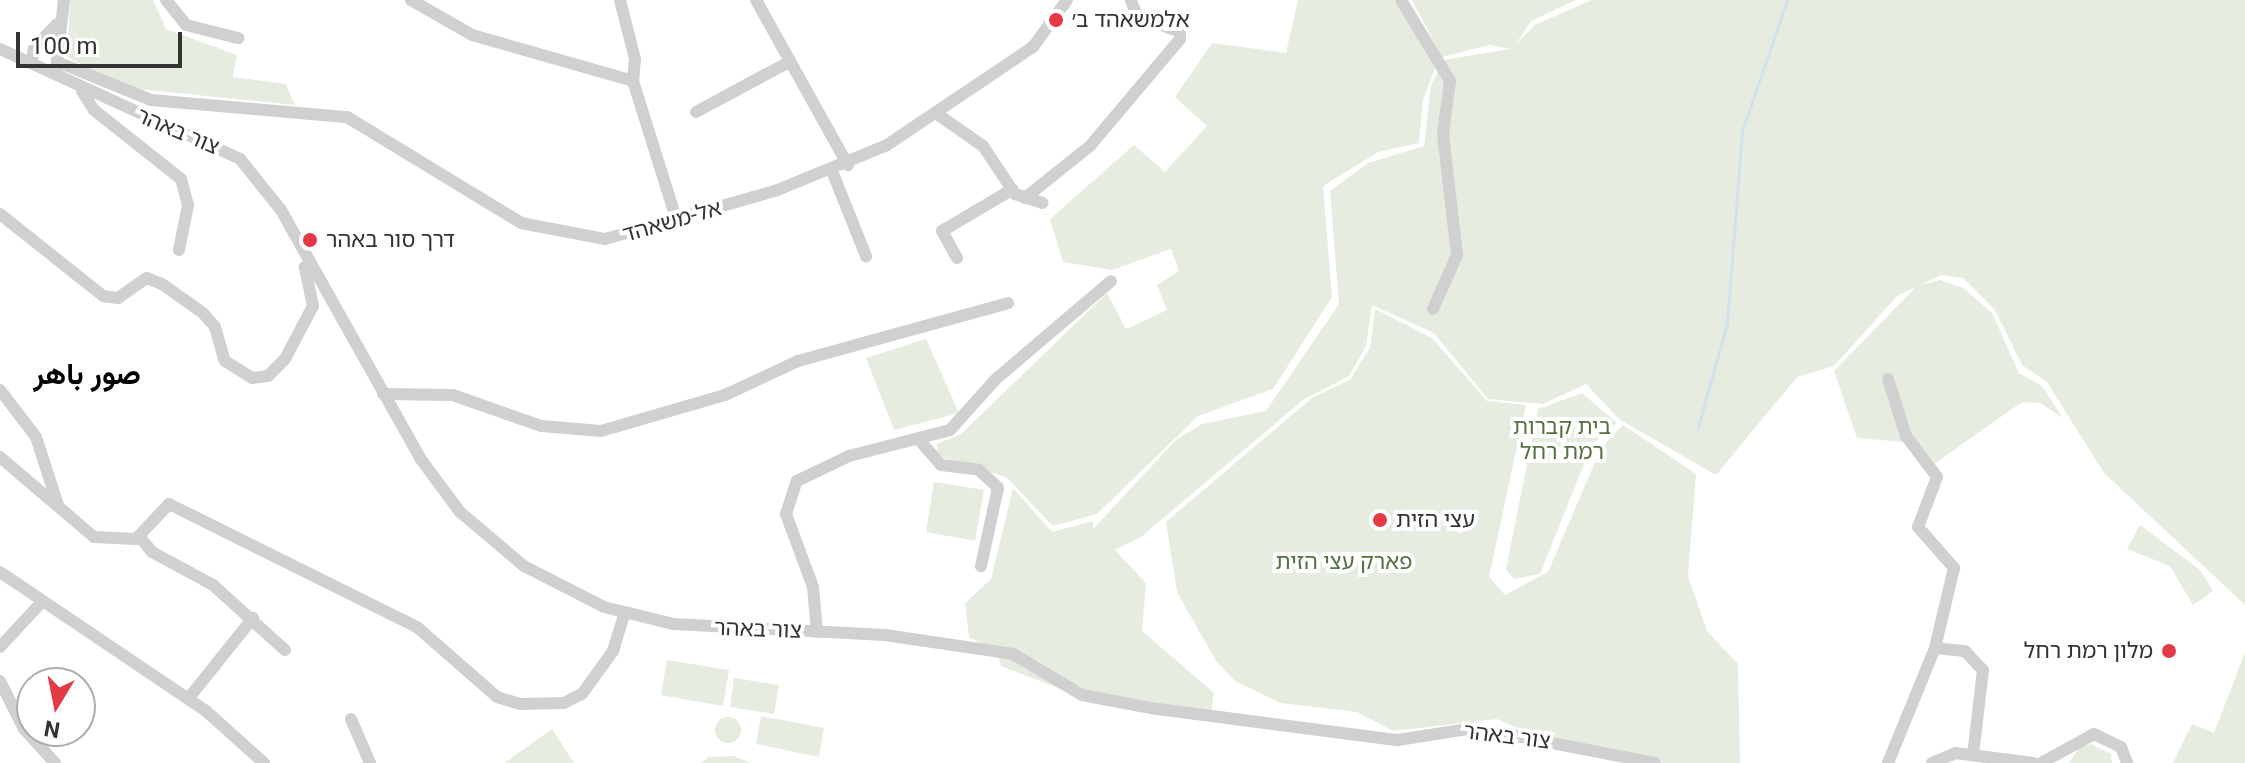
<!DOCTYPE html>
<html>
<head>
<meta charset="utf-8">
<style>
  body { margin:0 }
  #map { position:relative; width:2245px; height:763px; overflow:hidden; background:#fff; font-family:Roboto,Vazirmatn,"Noto Sans Hebrew",sans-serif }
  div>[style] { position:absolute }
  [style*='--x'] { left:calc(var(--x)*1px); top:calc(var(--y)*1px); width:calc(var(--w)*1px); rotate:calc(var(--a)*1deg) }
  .green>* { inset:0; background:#e6ecdf }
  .round { border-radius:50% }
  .stream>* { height:3px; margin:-1.5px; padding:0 1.5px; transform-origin:1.5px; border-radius:1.5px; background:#cfe2ee }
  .minor>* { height:12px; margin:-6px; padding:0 6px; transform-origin:6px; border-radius:6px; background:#d0d0d0 }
  .dots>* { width:22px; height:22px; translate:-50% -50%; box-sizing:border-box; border:4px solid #fff; border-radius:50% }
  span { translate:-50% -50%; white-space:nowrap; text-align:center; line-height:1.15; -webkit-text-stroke:8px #fff; paint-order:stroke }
  .poi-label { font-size:22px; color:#333 }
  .left { translate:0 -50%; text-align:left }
  .right { translate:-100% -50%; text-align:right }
  .street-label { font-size:22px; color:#333 }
  .park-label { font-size:22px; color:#56703f }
  .district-label { font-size:30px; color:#000; font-weight:700 }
  .north { position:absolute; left:16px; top:667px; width:80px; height:80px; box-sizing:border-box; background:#fff; border:2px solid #adadad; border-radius:50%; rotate:190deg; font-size:22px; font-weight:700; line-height:32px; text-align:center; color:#333 }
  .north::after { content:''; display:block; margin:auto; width:28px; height:36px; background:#e63946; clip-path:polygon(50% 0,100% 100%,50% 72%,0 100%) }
  .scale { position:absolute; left:16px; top:32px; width:166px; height:36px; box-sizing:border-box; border:4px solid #333; border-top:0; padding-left:10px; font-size:24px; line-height:28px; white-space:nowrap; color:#333; -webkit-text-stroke:6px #fff; paint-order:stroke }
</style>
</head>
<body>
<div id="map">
  <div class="green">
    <i style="clip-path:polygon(70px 0,153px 0,166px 29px,237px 55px,233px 77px,286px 84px,295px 105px,128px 88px,67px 57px)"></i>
    <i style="clip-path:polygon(1298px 0,1394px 0,1437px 63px,1423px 100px,1419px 143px,1378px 152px,1323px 186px,1332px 297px,1273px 389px,1198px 416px,1097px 514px,1053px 526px,1006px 477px,938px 456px,937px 444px,961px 434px,1107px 293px,1126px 329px,1167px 310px,1157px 285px,1179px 271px,1171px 249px,1112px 270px,1063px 262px,1050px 219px,1134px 145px,1165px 172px,1207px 126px,1175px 97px,1212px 43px,1286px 53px)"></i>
    <i style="clip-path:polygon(1412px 0,1576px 0,1531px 21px,1516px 44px,1535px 25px,1592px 0,2245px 0,2245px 605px,2104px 473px,2047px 382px,2022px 365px,1995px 310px,1963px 278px,1941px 275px,1897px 296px,1834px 366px,1797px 377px,1716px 475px,1619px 419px,1586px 384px,1543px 404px,1488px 399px,1434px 333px,1372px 305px,1366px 346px,1349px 376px,1303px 400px,1141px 537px,1115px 550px,1146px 583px,1142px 631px,1214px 693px,1210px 719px,1089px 700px,1001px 666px,997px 652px,969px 637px,965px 603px,991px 579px,1013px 488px,1052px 532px,1093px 521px,1093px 529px,1177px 439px,1202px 424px,1266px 411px,1339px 304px,1330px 191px,1368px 163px,1424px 146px,1431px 86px,1443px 60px,1511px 49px,1489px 45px,1442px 57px)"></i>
    <i style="clip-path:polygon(1940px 280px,1963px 288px,1992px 313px,2019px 373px,2042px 386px,2063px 418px,2040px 403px,2022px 402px,1934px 464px,1916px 443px,1857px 438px,1834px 371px,1917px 286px)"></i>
    <i style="clip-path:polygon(1375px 309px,1432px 338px,1487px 401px,1526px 405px,1489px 577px,1505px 595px,1548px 572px,1601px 448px,1623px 425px,1696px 474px,1688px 576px,1707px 631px,1738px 664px,1740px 763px,1663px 763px,1535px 736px,1497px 719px,1393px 731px,1357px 712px,1281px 703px,1235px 681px,1216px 661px,1177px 592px,1166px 522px,1313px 397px,1350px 380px,1370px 348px)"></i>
    <i style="clip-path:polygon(926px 339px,959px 413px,894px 430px,866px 358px)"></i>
    <i style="clip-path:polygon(1582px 393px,1617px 423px,1592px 444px,1540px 574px,1514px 579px,1506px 569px,1538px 409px)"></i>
    <i style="clip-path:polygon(934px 482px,984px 490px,975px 541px,926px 532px)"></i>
    <i style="clip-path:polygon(2140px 525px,2200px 570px,2213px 591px,2193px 605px,2170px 566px,2127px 549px)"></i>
    <i style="clip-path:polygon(2245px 652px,2245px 763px,2173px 763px,2192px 724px,2214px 733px)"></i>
    <i style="clip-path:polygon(667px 660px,729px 670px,723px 706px,661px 695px)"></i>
    <i style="clip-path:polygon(734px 678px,779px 685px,774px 714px,730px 707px)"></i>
    <i style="clip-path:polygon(761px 716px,824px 728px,819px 757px,756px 744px)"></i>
    <i class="round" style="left:715px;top:717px;width:26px;height:26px"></i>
    <i style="clip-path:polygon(552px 729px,574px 763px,504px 763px)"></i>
    <i style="clip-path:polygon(2091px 744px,2111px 754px,2112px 763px,2069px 763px,2080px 746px)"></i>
    <i style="clip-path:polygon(734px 756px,751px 763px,701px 763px,709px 757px)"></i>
  </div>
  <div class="stream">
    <i style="--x:1698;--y:427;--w:108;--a:-74.4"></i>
    <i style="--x:1727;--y:323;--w:193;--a:-85.5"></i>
    <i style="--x:1742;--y:131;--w:139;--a:-71"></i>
  </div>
  <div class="minor">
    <i style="--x:166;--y:0;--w:32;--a:51"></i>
    <i style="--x:186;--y:25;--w:54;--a:14"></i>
    <i style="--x:411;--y:0;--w:70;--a:29.8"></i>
    <i style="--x:472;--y:35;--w:167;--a:15.9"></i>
    <i style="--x:620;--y:0;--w:61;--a:75.7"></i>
    <i style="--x:635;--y:59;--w:22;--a:95"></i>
    <i style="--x:633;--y:81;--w:147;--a:72.6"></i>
    <i style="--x:756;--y:0;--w:189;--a:60.9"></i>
    <i style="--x:1401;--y:0;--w:95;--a:58.8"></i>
    <i style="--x:1450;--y:81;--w:53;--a:97.5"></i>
    <i style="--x:1443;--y:134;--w:122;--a:83.4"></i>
    <i style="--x:1457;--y:255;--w:59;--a:114"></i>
    <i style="--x:0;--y:49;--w:264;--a:24.6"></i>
    <i style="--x:240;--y:159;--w:65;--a:51.2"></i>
    <i style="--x:281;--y:210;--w:284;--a:60.7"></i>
    <i style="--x:420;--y:458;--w:67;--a:53.5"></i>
    <i style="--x:460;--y:512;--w:84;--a:40.2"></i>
    <i style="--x:524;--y:566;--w:90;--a:27.1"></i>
    <i style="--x:604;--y:607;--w:72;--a:13.7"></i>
    <i style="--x:674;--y:624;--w:211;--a:3"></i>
    <i style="--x:885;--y:635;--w:129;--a:8.4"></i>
    <i style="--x:1013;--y:654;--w:80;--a:30.7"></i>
    <i style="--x:1082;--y:695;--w:69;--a:10.8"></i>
    <i style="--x:1150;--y:708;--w:250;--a:7.4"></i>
    <i style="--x:1398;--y:740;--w:78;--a:-8.9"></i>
    <i style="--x:1475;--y:728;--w:183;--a:11"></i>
    <i style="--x:32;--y:62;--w:14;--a:-82"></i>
    <i style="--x:34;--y:48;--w:33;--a:-46"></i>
    <i style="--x:60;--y:63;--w:98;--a:22.1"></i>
    <i style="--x:151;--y:100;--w:197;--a:5"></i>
    <i style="--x:347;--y:117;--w:204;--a:31.3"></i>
    <i style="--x:521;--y:223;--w:86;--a:10.8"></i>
    <i style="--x:605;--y:239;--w:177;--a:-15.8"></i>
    <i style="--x:775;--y:191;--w:121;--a:-22.3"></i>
    <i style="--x:887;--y:145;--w:176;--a:-33.9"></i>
    <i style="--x:1033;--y:47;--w:58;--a:-54.1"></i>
    <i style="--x:56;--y:69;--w:69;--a:-83.4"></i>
    <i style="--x:82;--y:91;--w:22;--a:58"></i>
    <i style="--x:94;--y:110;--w:111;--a:38.4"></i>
    <i style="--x:181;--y:179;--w:27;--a:75"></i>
    <i style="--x:188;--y:205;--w:46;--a:101.3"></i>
    <i style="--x:696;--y:112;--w:103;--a:-28.3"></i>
    <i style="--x:937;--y:114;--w:56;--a:34.8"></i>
    <i style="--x:983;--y:146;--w:58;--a:56.3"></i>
    <i style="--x:1015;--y:194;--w:29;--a:18"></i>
    <i style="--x:832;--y:171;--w:92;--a:68.2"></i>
    <i style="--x:1025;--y:198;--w:83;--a:-38.7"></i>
    <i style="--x:1090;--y:146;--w:140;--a:-49.9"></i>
    <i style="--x:1180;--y:39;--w:7;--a:-90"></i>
    <i style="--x:1180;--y:32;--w:46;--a:-159.6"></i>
    <i style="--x:1137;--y:16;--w:17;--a:-111"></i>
    <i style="--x:0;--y:214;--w:132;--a:38.5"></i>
    <i style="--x:103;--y:296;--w:15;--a:8"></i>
    <i style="--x:118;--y:298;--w:35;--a:-35"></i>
    <i style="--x:147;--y:278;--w:16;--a:22"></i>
    <i style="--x:162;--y:284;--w:50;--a:35.3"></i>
    <i style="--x:203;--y:313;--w:18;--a:49"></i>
    <i style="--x:215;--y:327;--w:35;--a:74"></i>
    <i style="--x:225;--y:361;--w:32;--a:32"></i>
    <i style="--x:252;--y:378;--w:16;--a:-7"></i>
    <i style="--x:268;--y:376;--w:24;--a:-45"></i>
    <i style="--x:285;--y:359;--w:60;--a:-62.2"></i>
    <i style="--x:313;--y:306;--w:40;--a:-102"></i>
    <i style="--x:957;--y:258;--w:31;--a:-119"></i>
    <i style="--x:942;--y:231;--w:82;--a:-30.6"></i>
    <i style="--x:1888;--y:379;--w:60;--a:72.5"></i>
    <i style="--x:1906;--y:436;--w:51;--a:52.9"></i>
    <i style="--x:1937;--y:477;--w:53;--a:110.8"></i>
    <i style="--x:1918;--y:527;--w:55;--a:48.7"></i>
    <i style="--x:1954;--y:568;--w:82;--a:103.4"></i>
    <i style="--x:0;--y:390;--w:59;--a:52.5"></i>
    <i style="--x:36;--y:437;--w:71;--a:72.1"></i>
    <i style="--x:383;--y:394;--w:70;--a:0.8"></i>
    <i style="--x:453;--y:395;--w:93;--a:19.4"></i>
    <i style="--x:541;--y:426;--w:60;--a:4.8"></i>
    <i style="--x:601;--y:431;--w:129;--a:-16.2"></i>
    <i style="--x:725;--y:395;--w:81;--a:-25"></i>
    <i style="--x:798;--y:361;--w:218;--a:-15.4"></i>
    <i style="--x:921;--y:442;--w:30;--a:49"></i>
    <i style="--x:941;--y:465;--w:38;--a:7"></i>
    <i style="--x:979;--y:470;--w:26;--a:43"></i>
    <i style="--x:998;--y:488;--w:80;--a:102.3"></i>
    <i style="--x:0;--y:457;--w:123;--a:40.4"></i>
    <i style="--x:94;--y:537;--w:42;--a:2.7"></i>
    <i style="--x:136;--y:539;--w:48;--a:-46.7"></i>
    <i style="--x:169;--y:504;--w:277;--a:26.4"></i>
    <i style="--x:417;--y:627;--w:106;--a:41.2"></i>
    <i style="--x:497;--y:697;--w:24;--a:17"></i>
    <i style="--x:520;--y:704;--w:44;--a:-1.3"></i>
    <i style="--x:564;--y:703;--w:20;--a:-27"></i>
    <i style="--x:582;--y:694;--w:53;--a:-54.2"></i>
    <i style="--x:613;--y:651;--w:38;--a:-73"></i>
    <i style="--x:139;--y:536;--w:21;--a:51"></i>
    <i style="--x:152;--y:552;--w:69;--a:28.4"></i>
    <i style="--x:213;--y:585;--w:97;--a:42.1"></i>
    <i style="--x:0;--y:572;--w:249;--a:34"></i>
    <i style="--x:206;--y:711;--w:78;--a:41.9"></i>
    <i style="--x:817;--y:632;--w:45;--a:-95.1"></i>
    <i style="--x:813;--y:587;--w:78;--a:-110.3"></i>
    <i style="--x:786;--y:514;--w:35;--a:-72"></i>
    <i style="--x:797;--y:481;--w:58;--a:-25.7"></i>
    <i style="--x:849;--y:456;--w:104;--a:-14.4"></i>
    <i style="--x:950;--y:430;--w:69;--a:-48"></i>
    <i style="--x:996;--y:379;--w:151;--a:-40.4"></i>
    <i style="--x:0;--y:647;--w:59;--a:-47.1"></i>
    <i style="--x:0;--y:681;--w:54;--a:63.4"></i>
    <i style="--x:24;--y:729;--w:46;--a:47.6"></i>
    <i style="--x:188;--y:699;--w:104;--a:-51.3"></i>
    <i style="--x:351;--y:719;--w:48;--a:66.6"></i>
    <i style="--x:1888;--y:763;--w:124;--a:-67.8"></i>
    <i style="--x:1935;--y:648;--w:30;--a:6"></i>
    <i style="--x:1965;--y:651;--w:26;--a:47"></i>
    <i style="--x:1983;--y:670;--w:86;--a:96.7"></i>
    <i style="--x:1932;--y:763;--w:25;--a:-23"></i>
    <i style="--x:1955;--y:753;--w:79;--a:7.3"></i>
    <i style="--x:2041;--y:763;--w:60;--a:-28.7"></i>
    <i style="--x:2094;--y:734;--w:30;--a:26"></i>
    <i style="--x:2121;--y:747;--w:17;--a:69"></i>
  </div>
  <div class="dots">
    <i style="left:1056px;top:20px;background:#e63946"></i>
    <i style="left:310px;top:240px;background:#e63946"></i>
    <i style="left:1380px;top:520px;background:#e63946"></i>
    <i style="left:2169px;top:651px;background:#e63946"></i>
  </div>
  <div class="poi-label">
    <span class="left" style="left:1072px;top:20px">אלמשאהד ב׳</span>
    <span class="left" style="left:326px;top:240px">דרך סור באהר</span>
    <span class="left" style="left:1396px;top:520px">עצי הזית</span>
    <span class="right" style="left:2153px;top:651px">מלון רמת רחל</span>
  </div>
  <div class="street-label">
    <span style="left:178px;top:131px;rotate:23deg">צור באהר</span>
    <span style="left:672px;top:221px;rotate:-16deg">אל-משאהד</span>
    <span style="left:758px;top:629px;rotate:2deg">צור באהר</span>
    <span style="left:1507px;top:736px;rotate:7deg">צור באהר</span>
  </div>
  <div class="park-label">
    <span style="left:1562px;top:439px">בית קברות<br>רמת רחל</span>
    <span style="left:1344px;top:562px">פארק עצי הזית</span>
  </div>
  <div class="district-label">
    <span style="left:87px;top:374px">صور باهر</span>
  </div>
  <div class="north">N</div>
  <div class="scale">100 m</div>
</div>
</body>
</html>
